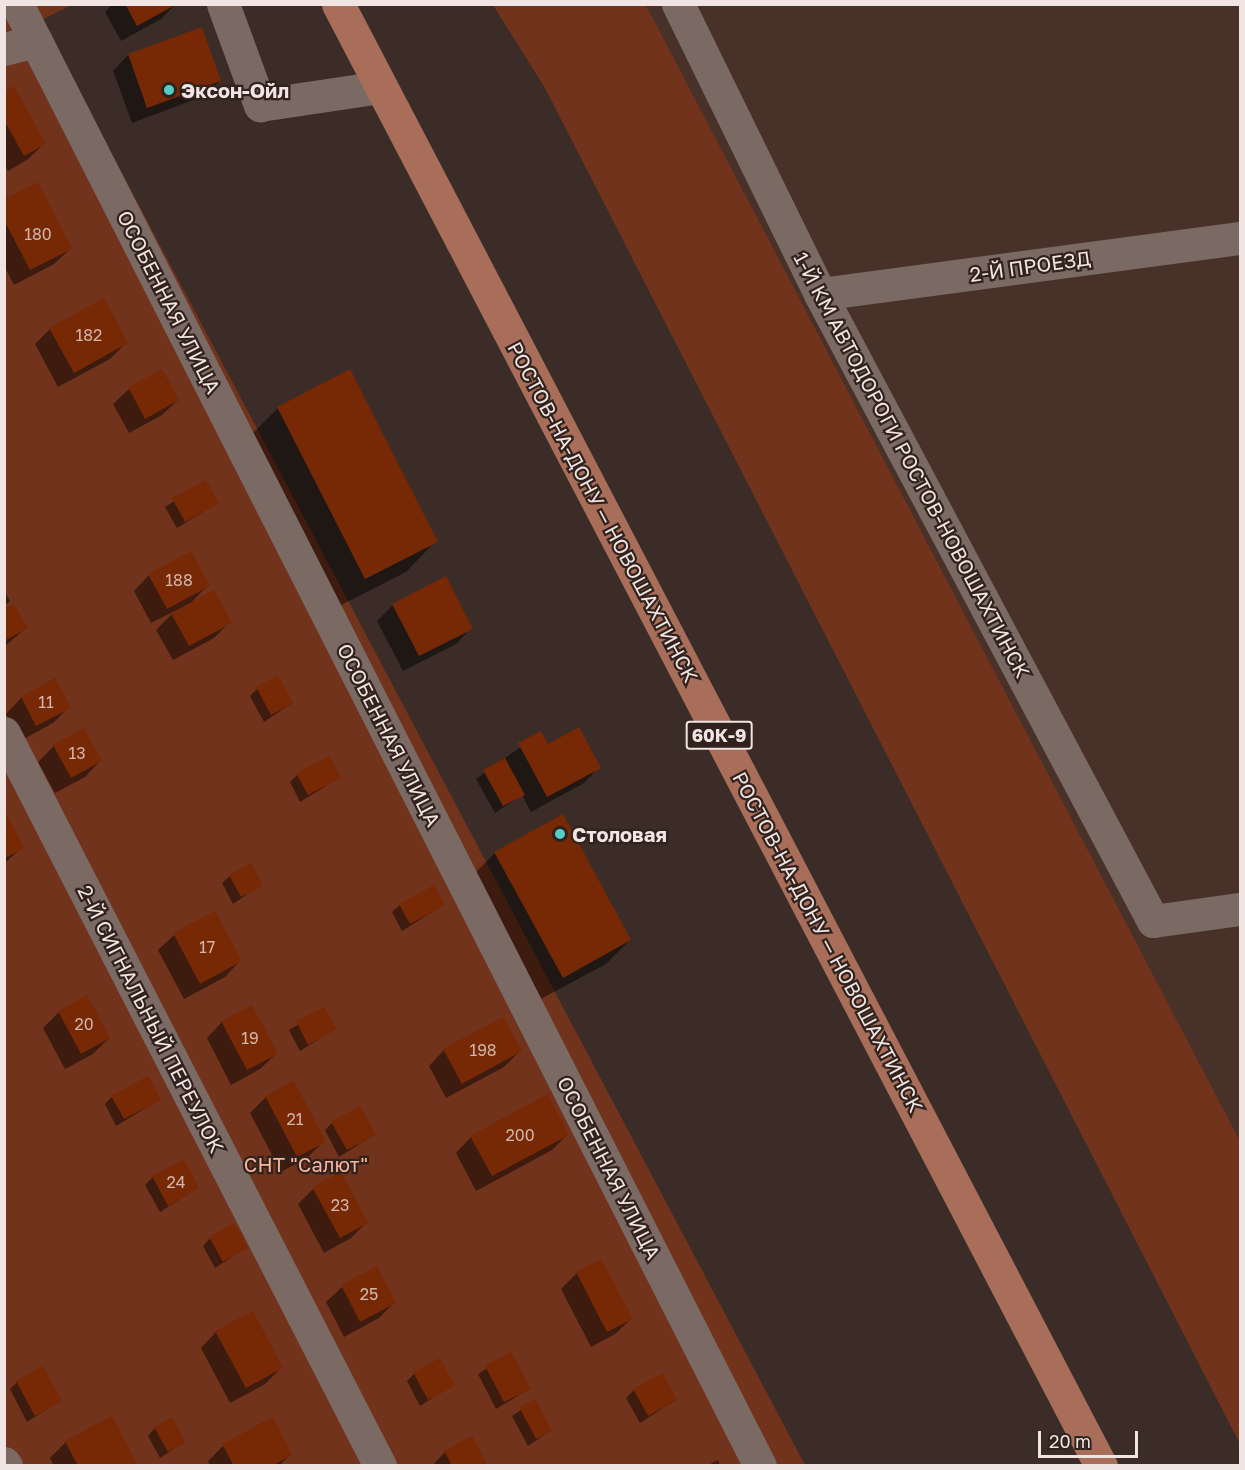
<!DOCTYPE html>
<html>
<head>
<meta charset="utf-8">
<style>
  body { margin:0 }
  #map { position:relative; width:1245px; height:1470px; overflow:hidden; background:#3b2c27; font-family:"Golos Text",sans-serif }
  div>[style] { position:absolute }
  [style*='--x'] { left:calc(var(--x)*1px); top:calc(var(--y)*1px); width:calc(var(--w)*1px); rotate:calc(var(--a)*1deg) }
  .built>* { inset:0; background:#473129 }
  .green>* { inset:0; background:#72331c }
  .shadow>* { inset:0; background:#0007 }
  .building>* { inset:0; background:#772805 }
  .minor>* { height:33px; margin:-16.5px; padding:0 16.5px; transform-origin:16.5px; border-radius:16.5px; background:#7b6963 }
  .major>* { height:33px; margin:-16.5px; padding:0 16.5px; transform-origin:16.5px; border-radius:16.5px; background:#a86e59 }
  .dots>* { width:16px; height:16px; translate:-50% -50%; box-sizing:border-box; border:3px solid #31221d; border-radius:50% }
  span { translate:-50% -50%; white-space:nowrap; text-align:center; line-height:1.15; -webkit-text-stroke:4.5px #31221d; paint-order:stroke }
  .number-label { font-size:16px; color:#d2b6ab }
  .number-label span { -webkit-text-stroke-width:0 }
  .shield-label span { padding:2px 4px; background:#31221d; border:2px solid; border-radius:4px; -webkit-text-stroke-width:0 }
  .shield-label { font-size:18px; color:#f0e5e2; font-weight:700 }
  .poi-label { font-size:20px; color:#f0e5e2; font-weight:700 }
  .left { translate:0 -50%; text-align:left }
  .street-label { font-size:20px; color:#f0e5e2 }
  .park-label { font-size:20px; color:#f9b39b }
  .frame { position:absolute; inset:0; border:6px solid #f0e5e2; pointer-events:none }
  .scale { position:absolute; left:1038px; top:1431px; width:100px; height:27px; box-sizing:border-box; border:3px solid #f0e5e2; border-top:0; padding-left:8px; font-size:18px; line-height:21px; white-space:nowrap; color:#f0e5e2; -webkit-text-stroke:4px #31221d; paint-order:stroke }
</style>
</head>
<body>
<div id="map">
  <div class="built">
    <i style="clip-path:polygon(646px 5px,1240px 5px,1240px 1141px)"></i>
  </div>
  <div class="green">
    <i style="clip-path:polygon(74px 4px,41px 20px,805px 1465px,5px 1466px,4px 5px)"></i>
    <i style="clip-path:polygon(493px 5px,646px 5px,1240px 1141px,1240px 1444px,545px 88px)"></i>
  </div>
  <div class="shadow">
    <i style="clip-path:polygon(112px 4px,176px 4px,161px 19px,121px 41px,105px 12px)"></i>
    <i style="clip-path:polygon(201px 29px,220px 81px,204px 96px,132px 123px,113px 71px,128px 55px)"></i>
    <i style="clip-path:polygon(4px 93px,44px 144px,28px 159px,8px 171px,4px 164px)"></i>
    <i style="clip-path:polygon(4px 201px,70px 249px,54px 264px,14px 285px,4px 266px)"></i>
    <i style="clip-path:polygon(50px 329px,126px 343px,110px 359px,58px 387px,35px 344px)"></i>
    <i style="clip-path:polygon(129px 389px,178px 400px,162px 415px,129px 433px,113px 404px)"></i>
    <i style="clip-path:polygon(278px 408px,436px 541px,406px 572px,335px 608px,248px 438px)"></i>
    <i style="clip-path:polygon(205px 482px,217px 503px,177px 528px,165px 507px)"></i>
    <i style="clip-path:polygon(149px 575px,208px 585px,189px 605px,230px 622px,214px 638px,173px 660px,156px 630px,175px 611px,151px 623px,134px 591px)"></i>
    <i style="clip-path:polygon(4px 591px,10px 601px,4px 606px)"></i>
    <i style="clip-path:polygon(393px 605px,471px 628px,456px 644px,403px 671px,377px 621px)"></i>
    <i style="clip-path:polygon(4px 611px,26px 628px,4px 647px)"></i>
    <i style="clip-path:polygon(55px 681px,69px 707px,53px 723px,20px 741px,6px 714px,21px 698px)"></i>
    <i style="clip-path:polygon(257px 689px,292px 703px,264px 722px,250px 696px)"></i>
    <i style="clip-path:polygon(540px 733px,548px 746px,599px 767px,584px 783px,531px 812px,522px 795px,495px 813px,476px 779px)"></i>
    <i style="clip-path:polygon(54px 746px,100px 761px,85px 777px,55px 793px,38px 762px)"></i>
    <i style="clip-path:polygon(297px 775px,339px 778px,300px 802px,290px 782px)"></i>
    <i style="clip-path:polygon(4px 815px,22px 847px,4px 864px)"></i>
    <i style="clip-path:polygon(495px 853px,630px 940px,606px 964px,539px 1000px,472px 876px)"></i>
    <i style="clip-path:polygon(230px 876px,261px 885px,233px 904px,222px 883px)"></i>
    <i style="clip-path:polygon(400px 905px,443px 905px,402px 931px,392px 912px)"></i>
    <i style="clip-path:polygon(215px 913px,240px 961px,225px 977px,184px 999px,158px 950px,174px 935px)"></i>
    <i style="clip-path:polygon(324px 1009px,335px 1029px,300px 1051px,289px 1030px)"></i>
    <i style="clip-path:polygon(59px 1012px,109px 1038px,93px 1054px,65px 1069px,43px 1028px)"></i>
    <i style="clip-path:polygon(222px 1022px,276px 1054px,260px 1069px,231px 1085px,207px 1038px)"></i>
    <i style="clip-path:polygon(444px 1050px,520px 1051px,504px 1067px,446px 1098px,429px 1066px)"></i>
    <i style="clip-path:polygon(112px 1097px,159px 1100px,116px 1126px,105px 1104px)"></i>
    <i style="clip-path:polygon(266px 1097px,324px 1141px,308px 1157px,281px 1172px,250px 1113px)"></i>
    <i style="clip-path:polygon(332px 1123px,374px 1135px,339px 1157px,325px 1130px)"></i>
    <i style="clip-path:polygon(568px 1134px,552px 1150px,476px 1191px,456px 1153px,471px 1137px)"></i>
    <i style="clip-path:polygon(153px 1177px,197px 1188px,160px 1212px,145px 1185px)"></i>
    <i style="clip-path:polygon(313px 1189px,366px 1223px,351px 1238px,324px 1253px,298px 1204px)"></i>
    <i style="clip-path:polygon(210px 1238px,246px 1248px,215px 1268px,203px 1246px)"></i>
    <i style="clip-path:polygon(600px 1261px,631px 1319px,615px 1334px,591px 1347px,561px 1289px,577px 1273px)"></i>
    <i style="clip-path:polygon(342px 1287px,395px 1302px,379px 1318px,344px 1337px,326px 1302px)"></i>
    <i style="clip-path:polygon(216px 1332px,281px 1368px,265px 1384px,230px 1403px,201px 1348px)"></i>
    <i style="clip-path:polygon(510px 1354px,529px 1389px,496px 1409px,478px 1374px)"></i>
    <i style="clip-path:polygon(414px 1374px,453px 1385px,420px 1406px,407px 1381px)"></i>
    <i style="clip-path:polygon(17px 1382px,60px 1401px,27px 1422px,10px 1389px)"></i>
    <i style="clip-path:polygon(634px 1390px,675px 1400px,640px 1423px,626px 1398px)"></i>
    <i style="clip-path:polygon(534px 1401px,550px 1431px,528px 1446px,512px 1416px)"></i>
    <i style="clip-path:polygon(155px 1428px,184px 1442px,160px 1458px,148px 1436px)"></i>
    <i style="clip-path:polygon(66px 1442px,136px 1466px,54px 1466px,50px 1458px)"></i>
    <i style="clip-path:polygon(223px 1446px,291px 1454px,279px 1466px,210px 1466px,208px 1461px)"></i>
    <i style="clip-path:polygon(445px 1452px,486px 1466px,432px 1466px)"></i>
    <i style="clip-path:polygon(718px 1460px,720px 1466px,706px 1466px)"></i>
  </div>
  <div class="building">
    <i style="clip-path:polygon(125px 4px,177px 4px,137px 26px)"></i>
    <i style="clip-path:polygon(202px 27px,221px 81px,147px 108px,128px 54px)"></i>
    <i style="clip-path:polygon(14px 86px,46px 144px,24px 156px,4px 120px,4px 92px)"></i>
    <i style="clip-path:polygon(38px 182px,72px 249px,30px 270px,4px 220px,4px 199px)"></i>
    <i style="clip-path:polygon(104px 298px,128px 343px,74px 373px,49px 328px)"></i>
    <i style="clip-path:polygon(162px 369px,179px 400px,145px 419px,128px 387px)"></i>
    <i style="clip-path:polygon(350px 369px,438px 542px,365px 579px,277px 407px)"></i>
    <i style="clip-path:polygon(206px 480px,219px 503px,185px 522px,172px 498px)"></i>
    <i style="clip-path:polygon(191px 551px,210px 586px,167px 609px,148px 574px)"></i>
    <i style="clip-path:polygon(446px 576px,473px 629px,419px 656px,392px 604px)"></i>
    <i style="clip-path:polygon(214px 590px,232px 623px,189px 646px,171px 613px)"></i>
    <i style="clip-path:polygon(14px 604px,28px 628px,4px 641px,4px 609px)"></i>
    <i style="clip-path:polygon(278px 675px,293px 703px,271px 715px,256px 687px)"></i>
    <i style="clip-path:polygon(55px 678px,71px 708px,36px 726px,21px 697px)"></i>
    <i style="clip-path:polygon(579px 727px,601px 768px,547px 797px,518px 743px,541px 731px,548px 744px)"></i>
    <i style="clip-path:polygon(84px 728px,102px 761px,71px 778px,53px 745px)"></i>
    <i style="clip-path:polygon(329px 756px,341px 778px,308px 795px,296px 773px)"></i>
    <i style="clip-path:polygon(505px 758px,525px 795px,503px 806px,483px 770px)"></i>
    <i style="clip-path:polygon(5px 811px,24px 848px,5px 858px)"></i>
    <i style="clip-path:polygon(563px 814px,631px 940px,563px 978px,494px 852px)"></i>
    <i style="clip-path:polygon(251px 863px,263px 886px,241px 897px,229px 875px)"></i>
    <i style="clip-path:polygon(434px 885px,445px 905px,410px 924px,399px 904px)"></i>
    <i style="clip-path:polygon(215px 911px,242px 961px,200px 984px,173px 933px)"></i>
    <i style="clip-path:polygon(87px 995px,110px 1038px,81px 1054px,58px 1011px)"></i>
    <i style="clip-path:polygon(252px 1005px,278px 1054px,247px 1070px,221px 1021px)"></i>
    <i style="clip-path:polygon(324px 1007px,337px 1029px,308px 1045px,296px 1021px)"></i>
    <i style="clip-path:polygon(503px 1017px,522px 1051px,462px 1084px,443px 1049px)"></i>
    <i style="clip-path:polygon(148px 1076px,161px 1100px,124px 1119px,111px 1096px)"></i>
    <i style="clip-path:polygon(294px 1081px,326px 1142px,297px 1157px,265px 1096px)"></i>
    <i style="clip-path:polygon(548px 1094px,569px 1135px,492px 1176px,470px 1136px)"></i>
    <i style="clip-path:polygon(360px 1106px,376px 1135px,347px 1150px,331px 1122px)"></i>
    <i style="clip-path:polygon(184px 1159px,199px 1188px,168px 1206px,152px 1176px)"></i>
    <i style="clip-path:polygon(341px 1172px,368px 1223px,340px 1238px,312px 1187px)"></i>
    <i style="clip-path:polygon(234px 1223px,248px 1248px,223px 1262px,209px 1237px)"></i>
    <i style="clip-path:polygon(601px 1259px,633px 1319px,607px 1332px,576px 1272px)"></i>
    <i style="clip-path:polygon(377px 1266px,396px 1303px,360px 1322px,341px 1285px)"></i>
    <i style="clip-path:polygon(253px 1311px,283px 1368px,246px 1388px,215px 1331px)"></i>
    <i style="clip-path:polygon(511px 1352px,531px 1389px,504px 1402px,485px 1366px)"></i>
    <i style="clip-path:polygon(440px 1358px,455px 1386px,428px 1400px,413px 1372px)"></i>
    <i style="clip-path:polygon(43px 1366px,62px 1401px,35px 1416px,16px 1381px)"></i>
    <i style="clip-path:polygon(663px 1373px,677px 1400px,648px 1416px,633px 1389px)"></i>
    <i style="clip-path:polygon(535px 1399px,552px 1431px,536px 1439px,519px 1407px)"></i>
    <i style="clip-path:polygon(112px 1416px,138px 1466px,78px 1466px,65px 1441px)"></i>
    <i style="clip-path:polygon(172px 1417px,185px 1442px,168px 1452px,154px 1427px)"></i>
    <i style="clip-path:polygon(273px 1417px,292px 1455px,272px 1466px,234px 1466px,222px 1444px)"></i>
    <i style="clip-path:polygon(472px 1436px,488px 1466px,452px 1466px,444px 1451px)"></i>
  </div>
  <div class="minor">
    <i style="--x:17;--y:4;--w:1640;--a:63.06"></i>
    <i style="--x:223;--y:4;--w:108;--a:69.9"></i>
    <i style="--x:260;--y:105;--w:122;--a:-8.5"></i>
    <i style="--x:678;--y:4;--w:323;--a:63.9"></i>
    <i style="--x:820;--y:294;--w:710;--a:62.03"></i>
    <i style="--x:1153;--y:921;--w:88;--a:-7.9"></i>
    <i style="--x:4;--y:49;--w:33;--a:-14"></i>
    <i style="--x:820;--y:294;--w:424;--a:-7.6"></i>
    <i style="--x:4;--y:733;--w:824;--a:62.84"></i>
    <i style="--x:4;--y:1463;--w:4;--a:56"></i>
  </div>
  <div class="major">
    <i style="--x:338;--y:4;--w:1649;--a:62.44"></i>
  </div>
  <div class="dots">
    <i style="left:169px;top:90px;background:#54cdc7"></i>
    <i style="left:560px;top:834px;background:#54cdc7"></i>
  </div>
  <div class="number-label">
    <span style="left:38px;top:234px">180</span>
    <span style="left:89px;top:335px">182</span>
    <span style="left:179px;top:580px">188</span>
    <span style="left:46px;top:702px">11</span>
    <span style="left:77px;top:753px">13</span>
    <span style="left:207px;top:947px">17</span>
    <span style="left:84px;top:1024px">20</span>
    <span style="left:250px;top:1038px">19</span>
    <span style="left:483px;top:1050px">198</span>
    <span style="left:295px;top:1119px">21</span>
    <span style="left:520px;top:1135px">200</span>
    <span style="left:176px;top:1182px">24</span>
    <span style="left:340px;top:1205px">23</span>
    <span style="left:369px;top:1294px">25</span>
  </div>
  <div class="shield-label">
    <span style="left:719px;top:735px">60К-9</span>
  </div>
  <div class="poi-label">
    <span class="left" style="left:181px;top:90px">Эксон-Ойл</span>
    <span class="left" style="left:572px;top:834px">Столовая</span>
  </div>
  <div class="street-label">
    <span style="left:1030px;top:266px;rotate:-8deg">2-Й ПРОЕЗД</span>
    <span style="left:169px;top:302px;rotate:63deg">ОСОБЕННАЯ УЛИЦА</span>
    <span style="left:912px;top:465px;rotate:62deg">1-Й КМ АВТОДОРОГИ РОСТОВ-НОВОШАХТИНСК</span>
    <span style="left:603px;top:512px;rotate:62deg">РОСТОВ-НА-ДОНУ — НОВОШАХТИНСК</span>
    <span style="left:389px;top:735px;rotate:63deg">ОСОБЕННАЯ УЛИЦА</span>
    <span style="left:828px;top:942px;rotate:62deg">РОСТОВ-НА-ДОНУ — НОВОШАХТИНСК</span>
    <span style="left:151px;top:1019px;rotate:63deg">2-Й СИГНАЛЬНЫЙ ПЕРЕУЛОК</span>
    <span style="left:609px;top:1168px;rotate:63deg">ОСОБЕННАЯ УЛИЦА</span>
  </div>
  <div class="park-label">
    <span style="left:306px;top:1164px">СНТ "Салют"</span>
  </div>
  <div class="frame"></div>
  <div class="scale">20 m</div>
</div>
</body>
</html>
